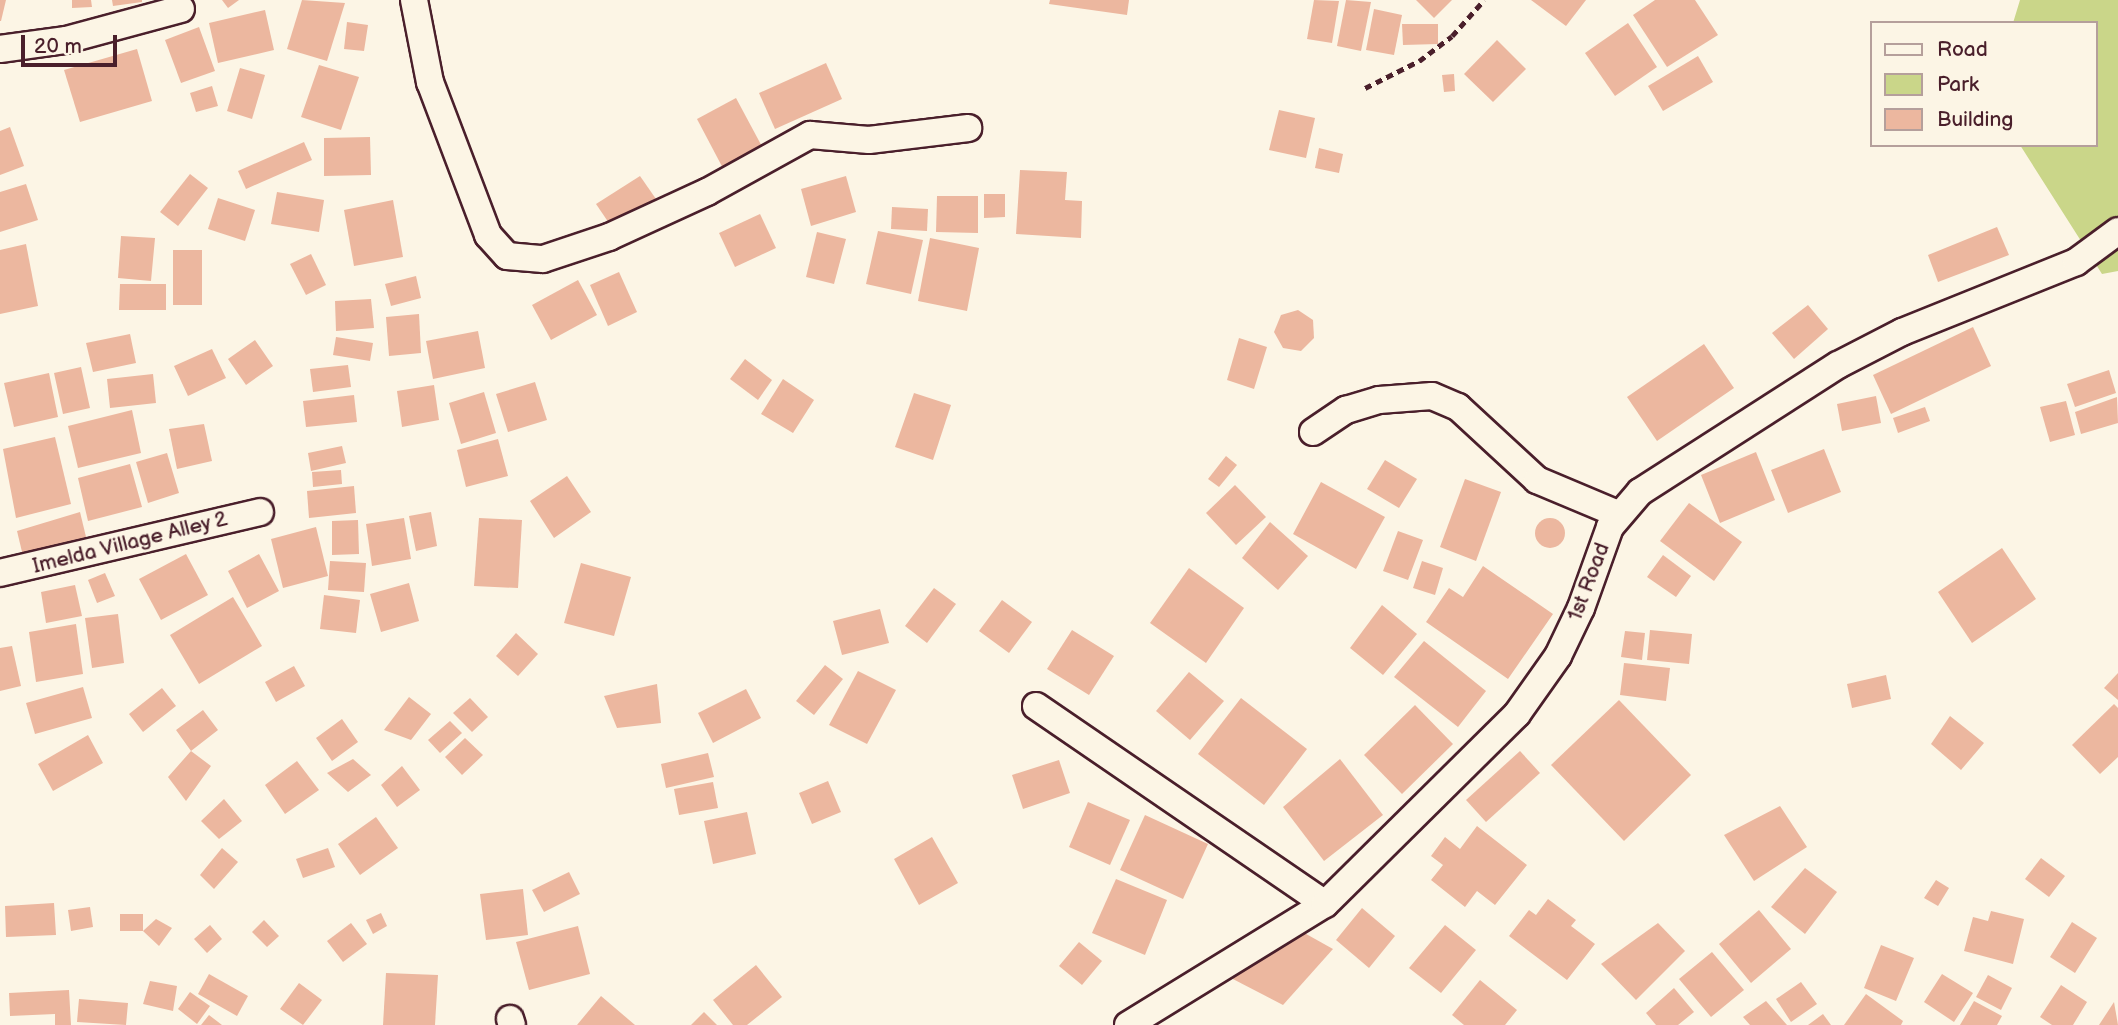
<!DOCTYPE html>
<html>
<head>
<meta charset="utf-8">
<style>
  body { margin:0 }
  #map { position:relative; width:2118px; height:1025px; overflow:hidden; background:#fcf5e5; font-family:"Balsamiq Sans",sans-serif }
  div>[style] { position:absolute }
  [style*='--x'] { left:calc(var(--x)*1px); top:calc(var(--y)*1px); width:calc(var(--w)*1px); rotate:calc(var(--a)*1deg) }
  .green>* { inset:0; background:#cad689 }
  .building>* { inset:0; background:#ecb79f }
  .round { border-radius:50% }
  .path>* { height:4.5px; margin-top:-2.25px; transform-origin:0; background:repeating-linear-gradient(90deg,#4a1f2b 0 7px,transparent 0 12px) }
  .roads { filter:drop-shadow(2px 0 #4a1f2b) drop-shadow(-2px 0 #4a1f2b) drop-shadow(0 2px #4a1f2b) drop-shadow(0 -2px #4a1f2b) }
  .minor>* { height:26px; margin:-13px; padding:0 13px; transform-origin:13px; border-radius:13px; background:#fcf5e5 }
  span { translate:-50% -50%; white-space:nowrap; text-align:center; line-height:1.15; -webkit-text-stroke:5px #fcf5e5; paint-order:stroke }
  .street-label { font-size:21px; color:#4a1f2b }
  .legend { position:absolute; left:1870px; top:21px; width:228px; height:126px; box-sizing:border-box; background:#fcf5e5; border:2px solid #b59f9b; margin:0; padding:9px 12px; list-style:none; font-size:21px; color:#4a1f2b }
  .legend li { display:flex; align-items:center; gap:14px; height:35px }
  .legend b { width:35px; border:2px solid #b59f9b }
  .scale { position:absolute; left:21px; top:35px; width:96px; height:32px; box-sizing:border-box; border:4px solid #4a1f2b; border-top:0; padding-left:9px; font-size:21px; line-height:24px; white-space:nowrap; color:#4a1f2b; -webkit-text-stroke:5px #fcf5e5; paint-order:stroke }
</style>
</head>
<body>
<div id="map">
  <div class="green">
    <i style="clip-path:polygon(2020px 0,2118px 0,2118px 271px,2102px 274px,2020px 145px,2095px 145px,2095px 23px,2013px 23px)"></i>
  </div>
  <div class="building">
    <i style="clip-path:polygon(0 0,6px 0,1px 21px,0 21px)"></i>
    <i style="clip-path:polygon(72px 0,91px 0,92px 7px,72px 8px)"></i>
    <i style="clip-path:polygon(112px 0,142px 0,142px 2px,113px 6px)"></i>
    <i style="clip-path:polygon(222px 0,239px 0,228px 8px)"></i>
    <i style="clip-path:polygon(302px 0,345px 3px,327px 61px,287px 49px)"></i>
    <i style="clip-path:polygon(1050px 0,1129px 0,1127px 15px,1049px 4px)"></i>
    <i style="clip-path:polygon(1314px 0,1339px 1px,1332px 43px,1307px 39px)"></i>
    <i style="clip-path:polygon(1346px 0,1371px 2px,1361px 51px,1337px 46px)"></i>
    <i style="clip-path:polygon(1416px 0,1452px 0,1434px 18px)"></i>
    <i style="clip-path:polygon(1531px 0,1586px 0,1566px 26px)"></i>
    <i style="clip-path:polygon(1655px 0,1695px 0,1718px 35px,1667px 67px,1633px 15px)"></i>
    <i style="clip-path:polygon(1374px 9px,1402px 15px,1394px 55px,1366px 50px)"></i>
    <i style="clip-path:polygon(265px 10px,274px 50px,218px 63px,209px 23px)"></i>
    <i style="clip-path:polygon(347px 22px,368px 25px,364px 51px,344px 49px)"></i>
    <i style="clip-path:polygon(1628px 23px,1657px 67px,1615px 96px,1585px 53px)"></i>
    <i style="clip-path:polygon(1402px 24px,1438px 24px,1438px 44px,1403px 45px)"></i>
    <i style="clip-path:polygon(199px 27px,215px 71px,181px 83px,165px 40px)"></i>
    <i style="clip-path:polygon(1497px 40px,1526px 69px,1493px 102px,1464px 74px)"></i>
    <i style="clip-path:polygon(137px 49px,152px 101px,80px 122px,64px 70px)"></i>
    <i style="clip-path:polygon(1698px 56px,1713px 82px,1663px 111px,1648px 86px)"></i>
    <i style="clip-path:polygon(826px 63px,842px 99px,775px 129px,759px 93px)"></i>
    <i style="clip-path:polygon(319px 65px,359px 77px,341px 130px,301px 117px)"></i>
    <i style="clip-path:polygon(240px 68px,265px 75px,252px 119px,227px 111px)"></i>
    <i style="clip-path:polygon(1454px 74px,1455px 91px,1444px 92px,1442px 75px)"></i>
    <i style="clip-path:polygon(212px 86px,218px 106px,196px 112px,190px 93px)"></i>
    <i style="clip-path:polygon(736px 98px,765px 152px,726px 174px,697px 119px)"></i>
    <i style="clip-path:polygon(1279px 110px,1315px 118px,1306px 158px,1269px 150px)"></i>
    <i style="clip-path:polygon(10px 127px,24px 166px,0 175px,0 131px)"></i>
    <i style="clip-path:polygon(370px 137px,371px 175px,324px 176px,324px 138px)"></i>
    <i style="clip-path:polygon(304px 142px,312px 160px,246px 189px,238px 171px)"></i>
    <i style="clip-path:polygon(1319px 148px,1343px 154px,1339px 173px,1315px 168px)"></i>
    <i style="clip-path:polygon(1020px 170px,1067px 172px,1065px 200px,1082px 201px,1081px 238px,1016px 234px)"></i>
    <i style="clip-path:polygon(190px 174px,208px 188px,178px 226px,160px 212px)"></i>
    <i style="clip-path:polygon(640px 176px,656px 199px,613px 229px,596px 204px)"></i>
    <i style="clip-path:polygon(846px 176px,856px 212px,811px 226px,801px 189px)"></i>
    <i style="clip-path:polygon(26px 184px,38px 220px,0 232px,0 192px)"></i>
    <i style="clip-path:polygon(277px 192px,324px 200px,319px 232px,271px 224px)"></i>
    <i style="clip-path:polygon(984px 194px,1005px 194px,1005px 217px,984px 218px)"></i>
    <i style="clip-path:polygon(937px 196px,978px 196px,978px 233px,936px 232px)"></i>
    <i style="clip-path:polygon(218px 198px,255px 210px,245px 241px,208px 229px)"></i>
    <i style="clip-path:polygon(393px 200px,403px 257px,354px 266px,344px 210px)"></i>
    <i style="clip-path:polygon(892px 207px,928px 209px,927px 231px,891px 229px)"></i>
    <i style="clip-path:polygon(760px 214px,776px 248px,735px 267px,719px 233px)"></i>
    <i style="clip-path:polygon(1997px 227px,2009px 255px,1938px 282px,1928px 255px)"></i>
    <i style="clip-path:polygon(878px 231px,923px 240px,911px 294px,866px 284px)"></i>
    <i style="clip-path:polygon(817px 232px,846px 239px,834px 284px,806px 277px)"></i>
    <i style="clip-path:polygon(121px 236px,155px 238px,151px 281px,118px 278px)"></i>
    <i style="clip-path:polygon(930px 238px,979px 248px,967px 311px,918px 301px)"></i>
    <i style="clip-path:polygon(26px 244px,38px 306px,0 314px,0 250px)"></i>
    <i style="clip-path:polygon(173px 250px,202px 250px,202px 305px,173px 305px)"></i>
    <i style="clip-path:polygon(311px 254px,326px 285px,306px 295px,290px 264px)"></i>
    <i style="clip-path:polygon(619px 272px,637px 312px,608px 326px,590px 285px)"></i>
    <i style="clip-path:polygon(416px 276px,421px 298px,391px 306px,385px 284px)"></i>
    <i style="clip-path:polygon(578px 280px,597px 315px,551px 340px,532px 305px)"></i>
    <i style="clip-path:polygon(120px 284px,166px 284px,166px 310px,119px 310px)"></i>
    <i style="clip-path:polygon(371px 299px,374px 328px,336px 331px,335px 301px)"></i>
    <i style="clip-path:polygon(1808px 305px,1828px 329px,1794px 359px,1772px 333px)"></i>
    <i style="clip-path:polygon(1298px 310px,1313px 320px,1314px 338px,1301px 351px,1283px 348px,1274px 332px,1281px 315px)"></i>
    <i style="clip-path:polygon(419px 314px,421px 353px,389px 356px,386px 317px)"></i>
    <i style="clip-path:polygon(1973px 327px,1991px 366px,1891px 414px,1873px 375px)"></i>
    <i style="clip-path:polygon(478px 331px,485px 368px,433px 379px,426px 341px)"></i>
    <i style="clip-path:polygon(130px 334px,136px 363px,93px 372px,86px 343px)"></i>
    <i style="clip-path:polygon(336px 337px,373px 343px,370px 361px,333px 355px)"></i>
    <i style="clip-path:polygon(1239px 338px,1267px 347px,1254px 389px,1227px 380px)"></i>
    <i style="clip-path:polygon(255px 340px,273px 366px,246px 385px,228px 359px)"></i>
    <i style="clip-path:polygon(1704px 344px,1734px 388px,1657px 441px,1627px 397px)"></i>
    <i style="clip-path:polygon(212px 349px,226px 378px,188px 396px,174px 366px)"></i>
    <i style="clip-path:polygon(745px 359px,772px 380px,758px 400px,730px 379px)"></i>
    <i style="clip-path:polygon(348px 365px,351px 387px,313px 392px,310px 369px)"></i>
    <i style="clip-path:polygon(81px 367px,90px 408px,63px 414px,54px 373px)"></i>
    <i style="clip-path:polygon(2109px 370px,2116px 393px,2075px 407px,2067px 384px)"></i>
    <i style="clip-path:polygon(49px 373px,58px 417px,14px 427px,4px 383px)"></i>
    <i style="clip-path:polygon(153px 374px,156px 403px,110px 408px,107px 379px)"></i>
    <i style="clip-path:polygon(783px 379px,814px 400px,793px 433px,761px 414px)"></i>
    <i style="clip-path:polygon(535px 382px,547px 420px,508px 432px,496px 394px)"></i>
    <i style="clip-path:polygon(434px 385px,439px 420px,402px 427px,397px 391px)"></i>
    <i style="clip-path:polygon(484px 392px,496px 433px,461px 444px,449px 403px)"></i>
    <i style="clip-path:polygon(914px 393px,951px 405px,933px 460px,895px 447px)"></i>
    <i style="clip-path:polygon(354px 395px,357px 422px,306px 427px,303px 401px)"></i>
    <i style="clip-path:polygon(1876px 396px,1881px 423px,1842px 431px,1837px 404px)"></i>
    <i style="clip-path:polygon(2117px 397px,2118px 423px,2081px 434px,2075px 412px)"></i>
    <i style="clip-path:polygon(2066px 401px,2075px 435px,2050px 442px,2040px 407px)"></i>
    <i style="clip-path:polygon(1925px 407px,1930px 421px,1898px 433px,1893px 418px)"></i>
    <i style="clip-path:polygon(132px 410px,141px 453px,78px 468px,68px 426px)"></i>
    <i style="clip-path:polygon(204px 424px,212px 461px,177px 469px,169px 429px)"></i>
    <i style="clip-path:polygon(55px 437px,71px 504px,16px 518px,3px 449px)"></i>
    <i style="clip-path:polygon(498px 439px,508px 476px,466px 487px,457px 450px)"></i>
    <i style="clip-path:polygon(342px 446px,346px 463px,311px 471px,308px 453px)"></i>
    <i style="clip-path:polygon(1824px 449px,1841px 492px,1788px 513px,1771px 470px)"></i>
    <i style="clip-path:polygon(1756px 452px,1775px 500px,1720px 523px,1701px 475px)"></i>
    <i style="clip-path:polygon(167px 453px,179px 493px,148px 503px,136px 462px)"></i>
    <i style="clip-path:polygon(1226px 456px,1237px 465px,1219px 487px,1208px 479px)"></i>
    <i style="clip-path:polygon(1385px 460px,1417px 479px,1399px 508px,1367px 489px)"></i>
    <i style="clip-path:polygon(130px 464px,142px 507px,88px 521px,78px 478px)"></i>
    <i style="clip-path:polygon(341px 470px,342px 484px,313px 487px,312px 472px)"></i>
    <i style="clip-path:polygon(567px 476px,591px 512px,554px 538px,530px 501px)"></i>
    <i style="clip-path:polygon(1465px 479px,1501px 492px,1476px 561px,1440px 547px)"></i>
    <i style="clip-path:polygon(1321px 482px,1385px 517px,1356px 569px,1293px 534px)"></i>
    <i style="clip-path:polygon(1235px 485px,1266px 517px,1236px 545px,1206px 513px)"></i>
    <i style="clip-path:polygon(354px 486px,356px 513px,309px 518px,307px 491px)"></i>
    <i style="clip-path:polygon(1689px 503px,1742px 542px,1714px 581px,1660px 541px)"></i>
    <i style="clip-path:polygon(80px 512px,87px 541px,23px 556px,17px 531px)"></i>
    <i style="clip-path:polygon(431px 512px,437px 546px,416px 551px,409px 516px)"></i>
    <i class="round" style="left:1535px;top:518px;width:30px;height:30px"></i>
    <i style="clip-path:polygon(404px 518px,411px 559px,372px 566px,366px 524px)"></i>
    <i style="clip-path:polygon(479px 518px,522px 520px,518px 588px,474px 586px)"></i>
    <i style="clip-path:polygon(358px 520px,359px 554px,332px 555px,332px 521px)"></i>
    <i style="clip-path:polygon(1270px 522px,1308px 556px,1278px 590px,1242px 558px)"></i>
    <i style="clip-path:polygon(316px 527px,328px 576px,283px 588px,271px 539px)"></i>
    <i style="clip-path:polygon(1398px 531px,1423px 540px,1408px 580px,1383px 571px)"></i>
    <i style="clip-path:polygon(2002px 548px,2036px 599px,1972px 643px,1938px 592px)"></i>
    <i style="clip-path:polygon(186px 554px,208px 595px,161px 620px,139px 579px)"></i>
    <i style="clip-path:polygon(259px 554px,279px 591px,247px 608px,228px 571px)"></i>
    <i style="clip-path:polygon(1663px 555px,1691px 576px,1676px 597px,1647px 577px)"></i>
    <i style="clip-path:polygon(330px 561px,366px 563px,364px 592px,328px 590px)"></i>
    <i style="clip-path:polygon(1422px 561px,1443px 568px,1435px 595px,1413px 588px)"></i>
    <i style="clip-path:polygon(581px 563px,631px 577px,614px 636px,564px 623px)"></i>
    <i style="clip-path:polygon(1483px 566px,1553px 614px,1508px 679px,1426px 622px,1449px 588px,1463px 597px)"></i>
    <i style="clip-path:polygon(1189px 568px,1244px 608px,1206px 663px,1150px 623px)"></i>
    <i style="clip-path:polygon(105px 573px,115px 596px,97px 603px,88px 580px)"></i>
    <i style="clip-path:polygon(409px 583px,419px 621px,381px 632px,370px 594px)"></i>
    <i style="clip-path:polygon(75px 585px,82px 616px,46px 623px,41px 592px)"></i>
    <i style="clip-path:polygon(934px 588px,956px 604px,927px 643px,905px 626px)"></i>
    <i style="clip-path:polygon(324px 595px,360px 600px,356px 633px,320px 629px)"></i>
    <i style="clip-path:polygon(233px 597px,262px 646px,199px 684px,170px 635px)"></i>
    <i style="clip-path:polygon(1002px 600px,1032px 622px,1009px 653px,979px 631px)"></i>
    <i style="clip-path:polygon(1382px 605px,1417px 634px,1383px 675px,1350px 648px)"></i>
    <i style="clip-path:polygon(880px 609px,889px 643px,842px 655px,833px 621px)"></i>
    <i style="clip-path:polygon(118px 614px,124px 663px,92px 668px,85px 618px)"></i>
    <i style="clip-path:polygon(76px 624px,83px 674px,36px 682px,29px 632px)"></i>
    <i style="clip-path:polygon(1072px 630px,1114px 656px,1089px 695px,1047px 669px)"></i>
    <i style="clip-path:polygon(1650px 630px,1692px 634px,1689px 664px,1647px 660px)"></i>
    <i style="clip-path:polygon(1625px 631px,1645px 633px,1642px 660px,1621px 657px)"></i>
    <i style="clip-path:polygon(516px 633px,538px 654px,518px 676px,496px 656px)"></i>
    <i style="clip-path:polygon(1424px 641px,1486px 691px,1458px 727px,1394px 677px)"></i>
    <i style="clip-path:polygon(12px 646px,21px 686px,0 691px,0 648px)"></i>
    <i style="clip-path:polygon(1624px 663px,1670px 668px,1666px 701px,1620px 695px)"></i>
    <i style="clip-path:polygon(825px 665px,843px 679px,814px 715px,796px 701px)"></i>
    <i style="clip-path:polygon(294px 666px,305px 686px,276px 702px,265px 682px)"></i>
    <i style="clip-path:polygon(858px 671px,896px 690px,867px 744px,829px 725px)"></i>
    <i style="clip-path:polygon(1189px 672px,1224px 701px,1190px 740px,1156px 711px)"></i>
    <i style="clip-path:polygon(2118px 673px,2118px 700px,2104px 688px)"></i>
    <i style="clip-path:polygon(1886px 675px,1891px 699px,1852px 708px,1847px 684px)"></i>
    <i style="clip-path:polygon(657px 684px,661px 723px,617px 728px,604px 696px)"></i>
    <i style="clip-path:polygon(83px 687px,92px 718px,35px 734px,26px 703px)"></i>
    <i style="clip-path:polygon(162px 688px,176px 706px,143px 732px,129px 714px)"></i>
    <i style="clip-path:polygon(746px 689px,761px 718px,713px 743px,698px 713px)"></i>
    <i style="clip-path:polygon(409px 697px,431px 714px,411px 740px,384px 730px)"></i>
    <i style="clip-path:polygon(470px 698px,488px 717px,472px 732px,453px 713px)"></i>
    <i style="clip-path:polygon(1241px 698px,1307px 749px,1264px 805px,1198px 754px)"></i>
    <i style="clip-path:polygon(1619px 700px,1691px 775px,1624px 841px,1551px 765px)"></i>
    <i style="clip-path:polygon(2114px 704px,2118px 708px,2118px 757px,2100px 774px,2072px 745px)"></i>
    <i style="clip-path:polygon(1415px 705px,1453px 744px,1402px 794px,1364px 755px)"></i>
    <i style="clip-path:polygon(203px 710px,218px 730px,191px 751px,211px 766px,186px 801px,168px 777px,191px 751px,176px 730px)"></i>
    <i style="clip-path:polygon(1950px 716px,1984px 743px,1961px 770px,1931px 744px)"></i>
    <i style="clip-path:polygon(342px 719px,358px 742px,332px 761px,316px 738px)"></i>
    <i style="clip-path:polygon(450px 721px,462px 733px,440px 753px,428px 740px)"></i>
    <i style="clip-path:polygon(88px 735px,103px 763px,53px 791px,38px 764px)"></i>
    <i style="clip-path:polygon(465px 738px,483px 755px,462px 775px,445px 757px)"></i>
    <i style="clip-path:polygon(1520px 751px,1540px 773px,1486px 822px,1466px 800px)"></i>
    <i style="clip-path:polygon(708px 753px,714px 777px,666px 788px,661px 764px)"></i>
    <i style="clip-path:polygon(353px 759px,371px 775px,348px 792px,327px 773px)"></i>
    <i style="clip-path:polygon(1340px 759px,1383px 815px,1324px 861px,1283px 807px)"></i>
    <i style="clip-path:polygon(1059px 760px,1070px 793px,1023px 809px,1012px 775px)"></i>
    <i style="clip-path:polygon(297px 761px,319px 790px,285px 814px,265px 785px)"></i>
    <i style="clip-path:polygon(402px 766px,420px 790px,397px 807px,381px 785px)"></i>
    <i style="clip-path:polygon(828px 781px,841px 812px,812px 824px,799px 793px)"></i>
    <i style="clip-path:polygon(713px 782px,718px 808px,679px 815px,674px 789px)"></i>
    <i style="clip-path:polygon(224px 799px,242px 821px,219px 839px,201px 821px)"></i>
    <i style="clip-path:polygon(1088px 802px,1130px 820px,1110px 865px,1069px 847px)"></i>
    <i style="clip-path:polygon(1780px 806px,1807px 847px,1754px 881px,1724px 835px)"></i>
    <i style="clip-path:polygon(747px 812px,756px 854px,713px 864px,704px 821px)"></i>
    <i style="clip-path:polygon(1145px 815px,1208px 844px,1183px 899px,1120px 870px)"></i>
    <i style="clip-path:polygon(376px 817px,398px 848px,360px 875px,338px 844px)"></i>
    <i style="clip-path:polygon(1477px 826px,1527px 865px,1495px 905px,1477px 891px,1465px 907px,1431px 880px,1443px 865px,1431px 856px,1445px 837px,1460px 849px)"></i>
    <i style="clip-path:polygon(932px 837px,958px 883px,919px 905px,894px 859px)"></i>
    <i style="clip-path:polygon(222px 848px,238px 862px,214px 889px,200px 875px)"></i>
    <i style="clip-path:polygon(328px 848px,335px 867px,303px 878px,296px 859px)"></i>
    <i style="clip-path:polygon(2041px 858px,2065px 876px,2049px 897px,2025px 879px)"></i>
    <i style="clip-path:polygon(1805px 868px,1837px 892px,1805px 934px,1771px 907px)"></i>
    <i style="clip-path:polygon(569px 872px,580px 894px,544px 912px,532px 890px)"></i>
    <i style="clip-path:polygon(1116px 879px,1167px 900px,1145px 955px,1092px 933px)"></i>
    <i style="clip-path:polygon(1936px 880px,1949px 888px,1938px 906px,1924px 898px)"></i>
    <i style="clip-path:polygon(523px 889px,528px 935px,486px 940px,480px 894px)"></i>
    <i style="clip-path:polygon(1548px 899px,1576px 920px,1571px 926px,1595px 944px,1567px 980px,1509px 936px,1529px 910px,1536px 915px)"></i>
    <i style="clip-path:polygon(54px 903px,56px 935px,6px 937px,5px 906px)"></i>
    <i style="clip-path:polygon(90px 907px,93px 927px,71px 931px,68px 910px)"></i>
    <i style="clip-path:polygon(1362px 908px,1395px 936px,1369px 968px,1336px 940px)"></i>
    <i style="clip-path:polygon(1759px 910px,1791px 949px,1751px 983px,1719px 944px)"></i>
    <i style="clip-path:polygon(1991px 911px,2024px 919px,2013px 964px,1964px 951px,1973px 917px,1988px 921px)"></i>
    <i style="clip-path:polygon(381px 913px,387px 926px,373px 934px,366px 920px)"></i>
    <i style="clip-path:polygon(120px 914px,143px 914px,143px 931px,120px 931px)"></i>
    <i style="clip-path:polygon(156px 919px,172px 928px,159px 946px,143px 931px)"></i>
    <i style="clip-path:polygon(264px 920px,279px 936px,267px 947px,252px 932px)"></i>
    <i style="clip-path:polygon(2072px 922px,2097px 938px,2075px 973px,2050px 957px)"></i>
    <i style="clip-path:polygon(351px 923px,367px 944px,343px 962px,327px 941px)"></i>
    <i style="clip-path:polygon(1658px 923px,1685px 951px,1636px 1000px,1601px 964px)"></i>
    <i style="clip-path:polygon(210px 925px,222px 939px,207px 953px,194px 939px)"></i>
    <i style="clip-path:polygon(1445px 925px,1476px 950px,1441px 993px,1409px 968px)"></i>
    <i style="clip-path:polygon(578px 926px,590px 974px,529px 990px,516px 942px)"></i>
    <i style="clip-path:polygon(1299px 930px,1333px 949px,1283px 1005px,1229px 977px)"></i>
    <i style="clip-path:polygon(1079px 942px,1102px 961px,1082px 985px,1059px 966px)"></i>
    <i style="clip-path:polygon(1881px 945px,1914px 958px,1896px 1001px,1864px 988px)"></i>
    <i style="clip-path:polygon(1712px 952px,1744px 990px,1711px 1017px,1679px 979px)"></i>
    <i style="clip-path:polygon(756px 965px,782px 997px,747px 1025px,733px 1025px,713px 1000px)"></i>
    <i style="clip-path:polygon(386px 973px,438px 975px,435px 1025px,383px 1025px)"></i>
    <i style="clip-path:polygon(209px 974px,248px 996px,237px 1016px,198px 994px)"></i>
    <i style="clip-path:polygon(1942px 974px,1973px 993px,1954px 1022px,1924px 1002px)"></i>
    <i style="clip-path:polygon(1988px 975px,2012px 988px,2001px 1010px,1976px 997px)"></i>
    <i style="clip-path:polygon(1480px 980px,1517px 1010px,1505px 1025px,1464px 1025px,1452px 1015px)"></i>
    <i style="clip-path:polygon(150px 981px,177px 986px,173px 1011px,143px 1004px)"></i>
    <i style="clip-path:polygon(1801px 982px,1817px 1004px,1791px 1022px,1776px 999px)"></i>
    <i style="clip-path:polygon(299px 983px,322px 1000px,303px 1025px,280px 1009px)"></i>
    <i style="clip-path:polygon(2061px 985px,2087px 1002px,2073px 1025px,2052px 1025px,2040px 1017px)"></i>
    <i style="clip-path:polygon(1674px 988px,1694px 1012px,1678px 1025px,1656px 1025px,1646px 1013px)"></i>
    <i style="clip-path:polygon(69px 990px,71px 1025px,55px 1025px,55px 1014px,10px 1016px,9px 993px)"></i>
    <i style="clip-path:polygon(190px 992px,210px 1006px,197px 1024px,178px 1009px)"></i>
    <i style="clip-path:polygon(1866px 994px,1903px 1021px,1901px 1025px,1844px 1025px)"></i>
    <i style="clip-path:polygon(601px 996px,635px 1025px,577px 1025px)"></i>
    <i style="clip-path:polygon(79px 999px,128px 1003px,126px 1025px,77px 1022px)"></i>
    <i style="clip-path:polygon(1766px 1001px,1787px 1025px,1750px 1025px,1743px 1017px)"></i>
    <i style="clip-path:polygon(1974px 1001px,2002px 1016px,1997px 1025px,1960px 1025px)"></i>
    <i style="clip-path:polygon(2114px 1002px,2118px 1025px,2099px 1025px)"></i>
    <i style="clip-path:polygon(704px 1012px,717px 1025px,691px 1025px)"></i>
    <i style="clip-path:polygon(1823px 1014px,1831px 1025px,1808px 1025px)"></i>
    <i style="clip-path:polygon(209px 1015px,222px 1025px,201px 1025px)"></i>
  </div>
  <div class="path">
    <i style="--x:1365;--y:88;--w:60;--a:-26.6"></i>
    <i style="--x:1419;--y:61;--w:41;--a:-37.1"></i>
    <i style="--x:1452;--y:36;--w:48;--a:-48.4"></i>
  </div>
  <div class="roads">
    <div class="minor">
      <i style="--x:414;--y:0;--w:84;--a:79"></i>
      <i style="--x:430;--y:82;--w:164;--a:69.2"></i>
      <i style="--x:488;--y:235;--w:28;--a:48"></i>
      <i style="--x:507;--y:256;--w:36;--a:5"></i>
      <i style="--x:543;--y:259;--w:70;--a:-18.4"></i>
      <i style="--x:609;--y:237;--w:108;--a:-24.7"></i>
      <i style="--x:707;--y:192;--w:118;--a:-29"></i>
      <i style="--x:810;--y:135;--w:59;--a:4.8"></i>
      <i style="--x:869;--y:140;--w:100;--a:-6.9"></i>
      <i style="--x:0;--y:49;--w:67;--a:-7.8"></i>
      <i style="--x:66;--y:40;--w:119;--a:-15.1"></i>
      <i style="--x:1313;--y:432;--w:40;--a:-34"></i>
      <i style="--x:1346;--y:410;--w:34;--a:-17"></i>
      <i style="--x:1379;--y:400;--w:53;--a:-4.3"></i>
      <i style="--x:1432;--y:396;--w:28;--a:23"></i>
      <i style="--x:1458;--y:407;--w:108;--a:42.7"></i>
      <i style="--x:1537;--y:480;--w:88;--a:22.8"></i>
      <i style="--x:0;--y:573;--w:267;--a:-13.2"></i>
      <i style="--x:1036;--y:706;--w:350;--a:34.4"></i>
      <i style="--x:510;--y:1019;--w:6;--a:72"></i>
      <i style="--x:1128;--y:1025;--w:231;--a:-31.6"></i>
      <i style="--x:1325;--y:904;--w:270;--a:-44.7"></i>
      <i style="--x:1517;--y:714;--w:71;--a:-54.7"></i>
      <i style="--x:1558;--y:656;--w:53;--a:-64.4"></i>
      <i style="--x:1581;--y:608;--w:86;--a:-70.3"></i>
      <i style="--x:1610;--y:527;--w:46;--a:-49.4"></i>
      <i style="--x:1640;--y:492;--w:235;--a:-32.7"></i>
      <i style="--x:1838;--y:365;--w:72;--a:-27.3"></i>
      <i style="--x:1902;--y:332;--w:188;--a:-21.9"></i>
      <i style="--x:2076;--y:262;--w:52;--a:-36.4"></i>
    </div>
  </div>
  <div class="street-label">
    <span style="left:130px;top:543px;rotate:-14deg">Imelda Village Alley 2</span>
    <span style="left:1589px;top:582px;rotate:-69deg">1st Road</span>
  </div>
  <ul class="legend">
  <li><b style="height:9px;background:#fcf5e5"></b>Road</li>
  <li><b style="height:19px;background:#cad689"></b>Park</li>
  <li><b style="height:19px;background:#ecb79f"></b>Building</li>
  </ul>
  <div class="scale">20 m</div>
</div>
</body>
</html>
